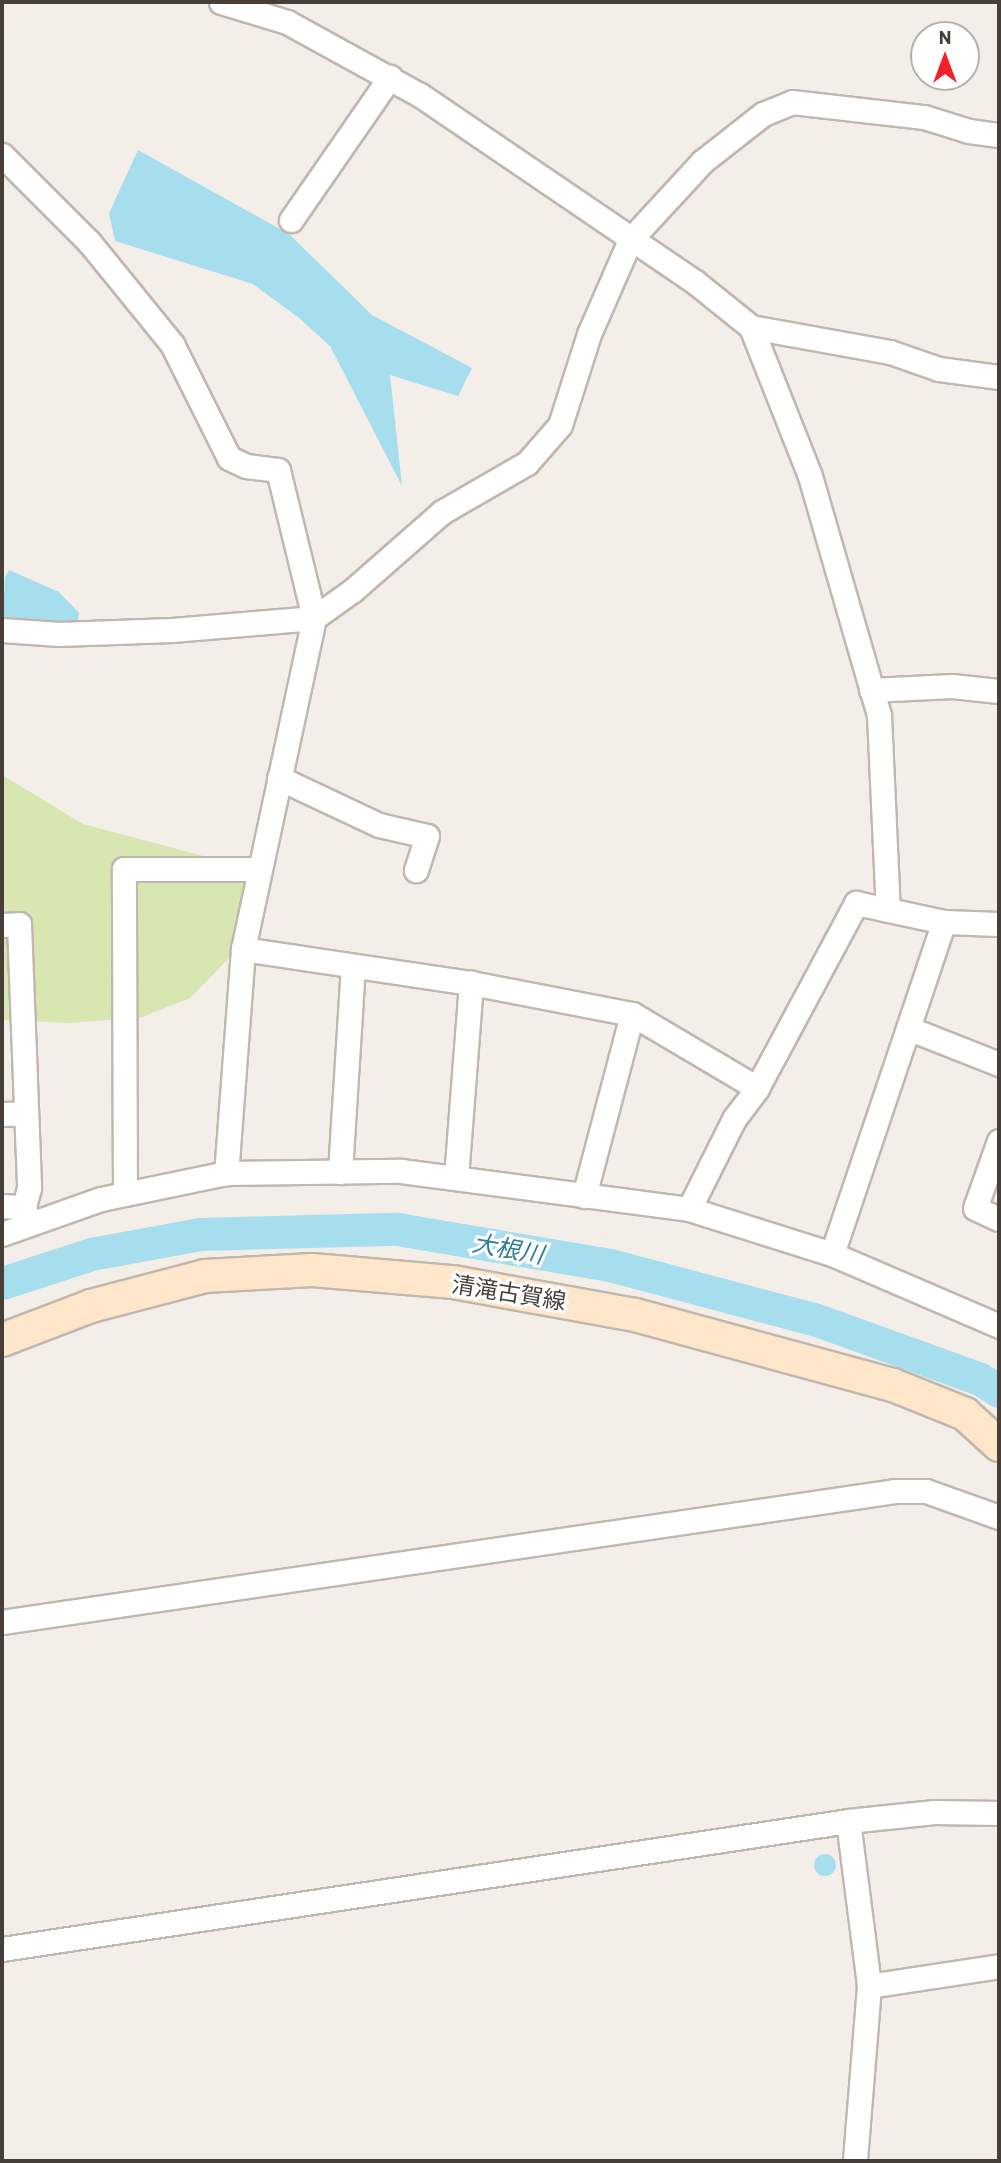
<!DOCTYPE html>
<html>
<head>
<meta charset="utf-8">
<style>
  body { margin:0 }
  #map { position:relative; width:1001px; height:2163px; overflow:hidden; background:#f3eee8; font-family:Barlow,"Noto Sans JP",sans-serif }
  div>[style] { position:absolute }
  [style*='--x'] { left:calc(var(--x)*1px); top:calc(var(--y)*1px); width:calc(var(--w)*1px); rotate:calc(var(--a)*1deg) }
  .green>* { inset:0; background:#d8e6b2 }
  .water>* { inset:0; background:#a7deee }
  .round { border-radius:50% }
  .river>* { height:33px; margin:-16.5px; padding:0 16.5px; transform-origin:16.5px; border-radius:16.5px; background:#a7deee }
  .roads { filter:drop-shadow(2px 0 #c2b7ae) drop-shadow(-2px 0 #c2b7ae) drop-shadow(0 2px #c2b7ae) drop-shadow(0 -2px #c2b7ae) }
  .street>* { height:23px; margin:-11.5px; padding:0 11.5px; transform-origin:11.5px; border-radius:11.5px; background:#fff }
  .secondary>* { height:32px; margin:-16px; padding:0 16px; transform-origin:16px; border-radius:16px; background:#fde6c9 }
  span { translate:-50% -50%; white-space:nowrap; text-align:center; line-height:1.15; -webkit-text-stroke:6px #fff; paint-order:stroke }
  .street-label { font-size:23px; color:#473e37 }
  .water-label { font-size:24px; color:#2e7f97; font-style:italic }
  .frame { position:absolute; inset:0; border:4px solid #473e37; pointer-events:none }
  .north { position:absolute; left:910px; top:21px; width:70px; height:70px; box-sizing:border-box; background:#fff; border:2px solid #b5b2af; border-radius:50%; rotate:0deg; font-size:19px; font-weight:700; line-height:28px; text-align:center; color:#473e37 }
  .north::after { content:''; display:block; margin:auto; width:24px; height:32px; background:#f22028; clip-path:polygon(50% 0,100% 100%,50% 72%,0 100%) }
</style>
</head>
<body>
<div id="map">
  <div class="green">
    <i style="clip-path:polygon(2px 775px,83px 824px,222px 861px,250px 882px,248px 928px,229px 958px,190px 998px,142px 1017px,70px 1023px,2px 1020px)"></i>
  </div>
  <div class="water">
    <i style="clip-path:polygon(138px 150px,289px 234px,372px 315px,472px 368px,458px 396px,390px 375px,402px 486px,330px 346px,299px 318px,253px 284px,115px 241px,109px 213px)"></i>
    <i style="clip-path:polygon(9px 570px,59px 592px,79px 613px,78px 622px,8px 621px,3px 617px,5px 577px)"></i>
    <i class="round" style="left:814px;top:1854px;width:22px;height:22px"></i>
  </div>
  <div class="river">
    <i style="--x:2;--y:1283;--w:94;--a:-18"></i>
    <i style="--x:91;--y:1254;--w:111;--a:-10.4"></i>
    <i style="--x:200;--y:1234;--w:197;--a:-1.5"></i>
    <i style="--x:397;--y:1229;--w:216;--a:9.6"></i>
    <i style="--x:610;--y:1265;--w:214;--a:14.9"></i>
    <i style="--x:817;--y:1320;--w:173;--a:19.9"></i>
    <i style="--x:980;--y:1379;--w:22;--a:32"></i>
  </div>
  <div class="roads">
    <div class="street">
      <i style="--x:221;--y:2;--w:69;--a:16.9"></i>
      <i style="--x:287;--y:22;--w:152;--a:28.8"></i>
      <i style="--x:420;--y:95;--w:333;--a:34.2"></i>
      <i style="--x:695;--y:282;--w:72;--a:38.8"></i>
      <i style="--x:751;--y:327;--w:160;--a:68.4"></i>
      <i style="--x:810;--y:476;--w:249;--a:73.9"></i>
      <i style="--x:879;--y:715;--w:195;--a:87.4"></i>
      <i style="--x:2;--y:155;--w:123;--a:45"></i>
      <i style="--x:89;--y:242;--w:132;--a:50.9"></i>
      <i style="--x:172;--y:344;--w:127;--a:63.4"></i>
      <i style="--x:229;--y:458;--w:19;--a:25"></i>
      <i style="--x:246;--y:466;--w:32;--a:7"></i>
      <i style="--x:278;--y:470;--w:152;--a:76.3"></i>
      <i style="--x:314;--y:618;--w:339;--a:102.1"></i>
      <i style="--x:243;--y:949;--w:225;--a:94.3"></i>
      <i style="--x:291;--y:220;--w:174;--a:-55.3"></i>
      <i style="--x:751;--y:327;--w:141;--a:10.2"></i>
      <i style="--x:890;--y:352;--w:52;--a:19.1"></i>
      <i style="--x:939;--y:369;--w:61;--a:7.6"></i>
      <i style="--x:2;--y:630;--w:57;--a:4"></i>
      <i style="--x:59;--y:634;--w:113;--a:-2"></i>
      <i style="--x:172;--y:630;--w:143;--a:-4.8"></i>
      <i style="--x:314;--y:618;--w:48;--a:-35.7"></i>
      <i style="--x:353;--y:590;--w:118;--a:-41.2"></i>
      <i style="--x:442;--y:512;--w:98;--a:-30"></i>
      <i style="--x:527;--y:463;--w:50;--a:-49"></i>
      <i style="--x:560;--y:425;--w:96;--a:-72.3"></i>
      <i style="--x:589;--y:334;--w:103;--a:-66.4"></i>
      <i style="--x:630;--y:240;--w:108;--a:-47.3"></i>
      <i style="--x:703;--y:161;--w:76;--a:-38.1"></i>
      <i style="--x:763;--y:114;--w:31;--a:-22"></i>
      <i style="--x:792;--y:102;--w:133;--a:6.5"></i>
      <i style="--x:924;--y:117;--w:47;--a:17.3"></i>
      <i style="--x:969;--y:131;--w:30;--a:8"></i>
      <i style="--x:871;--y:690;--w:81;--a:-2.8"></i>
      <i style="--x:952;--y:686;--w:47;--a:6.1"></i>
      <i style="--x:279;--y:778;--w:110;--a:25.2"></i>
      <i style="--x:379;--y:825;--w:49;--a:12.9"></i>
      <i style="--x:427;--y:836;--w:36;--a:108"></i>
      <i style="--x:2;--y:925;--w:17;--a:-3"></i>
      <i style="--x:19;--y:924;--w:264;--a:87.8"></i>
      <i style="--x:29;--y:1188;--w:20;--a:105"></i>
      <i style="--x:243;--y:949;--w:231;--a:8.5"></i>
      <i style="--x:471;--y:983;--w:164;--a:10.9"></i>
      <i style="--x:632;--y:1014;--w:145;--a:30.6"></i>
      <i style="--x:910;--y:1029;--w:96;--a:21.5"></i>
      <i style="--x:2;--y:1114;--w:24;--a:-2"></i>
      <i style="--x:999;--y:1141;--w:71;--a:109.7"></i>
      <i style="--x:975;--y:1208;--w:26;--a:25"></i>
      <i style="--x:340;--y:1172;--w:206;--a:-86.4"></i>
      <i style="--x:456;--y:1178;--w:196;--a:-85.6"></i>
      <i style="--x:125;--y:1194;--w:325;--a:-90.2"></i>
      <i style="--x:124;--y:869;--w:134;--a:0"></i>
      <i style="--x:584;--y:1196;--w:188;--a:-75.2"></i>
      <i style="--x:2;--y:1206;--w:22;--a:3"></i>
      <i style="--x:24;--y:1207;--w:15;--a:74"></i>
      <i style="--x:689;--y:1209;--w:101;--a:-63.4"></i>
      <i style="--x:734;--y:1119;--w:39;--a:-53"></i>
      <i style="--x:757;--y:1088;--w:210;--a:-61.8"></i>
      <i style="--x:856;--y:903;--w:90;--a:12.2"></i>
      <i style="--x:944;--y:922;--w:55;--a:2.1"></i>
      <i style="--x:2;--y:1234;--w:105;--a:-19.5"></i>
      <i style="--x:101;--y:1199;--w:128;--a:-11.7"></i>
      <i style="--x:226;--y:1173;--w:175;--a:-0.7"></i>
      <i style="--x:401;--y:1171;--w:290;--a:7.5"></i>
      <i style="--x:689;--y:1209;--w:150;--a:17.5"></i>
      <i style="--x:832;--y:1254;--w:182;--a:23.3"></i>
      <i style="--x:832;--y:1254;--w:350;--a:-71.4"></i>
      <i style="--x:2;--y:1622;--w:902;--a:-8.35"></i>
      <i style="--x:894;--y:1491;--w:32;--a:0"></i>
      <i style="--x:926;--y:1491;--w:77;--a:19.6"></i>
      <i style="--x:848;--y:1821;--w:166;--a:82.7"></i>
      <i style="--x:869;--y:1986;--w:176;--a:94.6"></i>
      <i style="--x:2;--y:1949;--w:856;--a:-8.6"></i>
      <i style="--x:848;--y:1821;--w:87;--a:-5.9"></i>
      <i style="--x:935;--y:1812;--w:64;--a:0.9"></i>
      <i style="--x:869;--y:1986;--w:132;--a:-8.7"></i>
    </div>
    <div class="secondary">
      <i style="--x:2;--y:1340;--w:95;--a:-20.9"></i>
      <i style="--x:91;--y:1306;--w:118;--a:-14.7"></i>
      <i style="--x:205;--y:1276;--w:107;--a:-3.2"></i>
      <i style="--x:312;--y:1270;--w:142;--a:4.9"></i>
      <i style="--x:453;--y:1282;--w:185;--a:10.3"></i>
      <i style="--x:635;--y:1315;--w:267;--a:15.2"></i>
      <i style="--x:893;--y:1385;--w:78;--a:21.9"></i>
      <i style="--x:965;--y:1414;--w:46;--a:42.4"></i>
    </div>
  </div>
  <div class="street-label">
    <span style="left:509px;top:1292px;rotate:9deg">清滝古賀線</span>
  </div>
  <div class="water-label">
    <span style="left:508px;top:1248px;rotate:10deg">大根川</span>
  </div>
  <div class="frame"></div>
  <div class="north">N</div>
</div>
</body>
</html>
